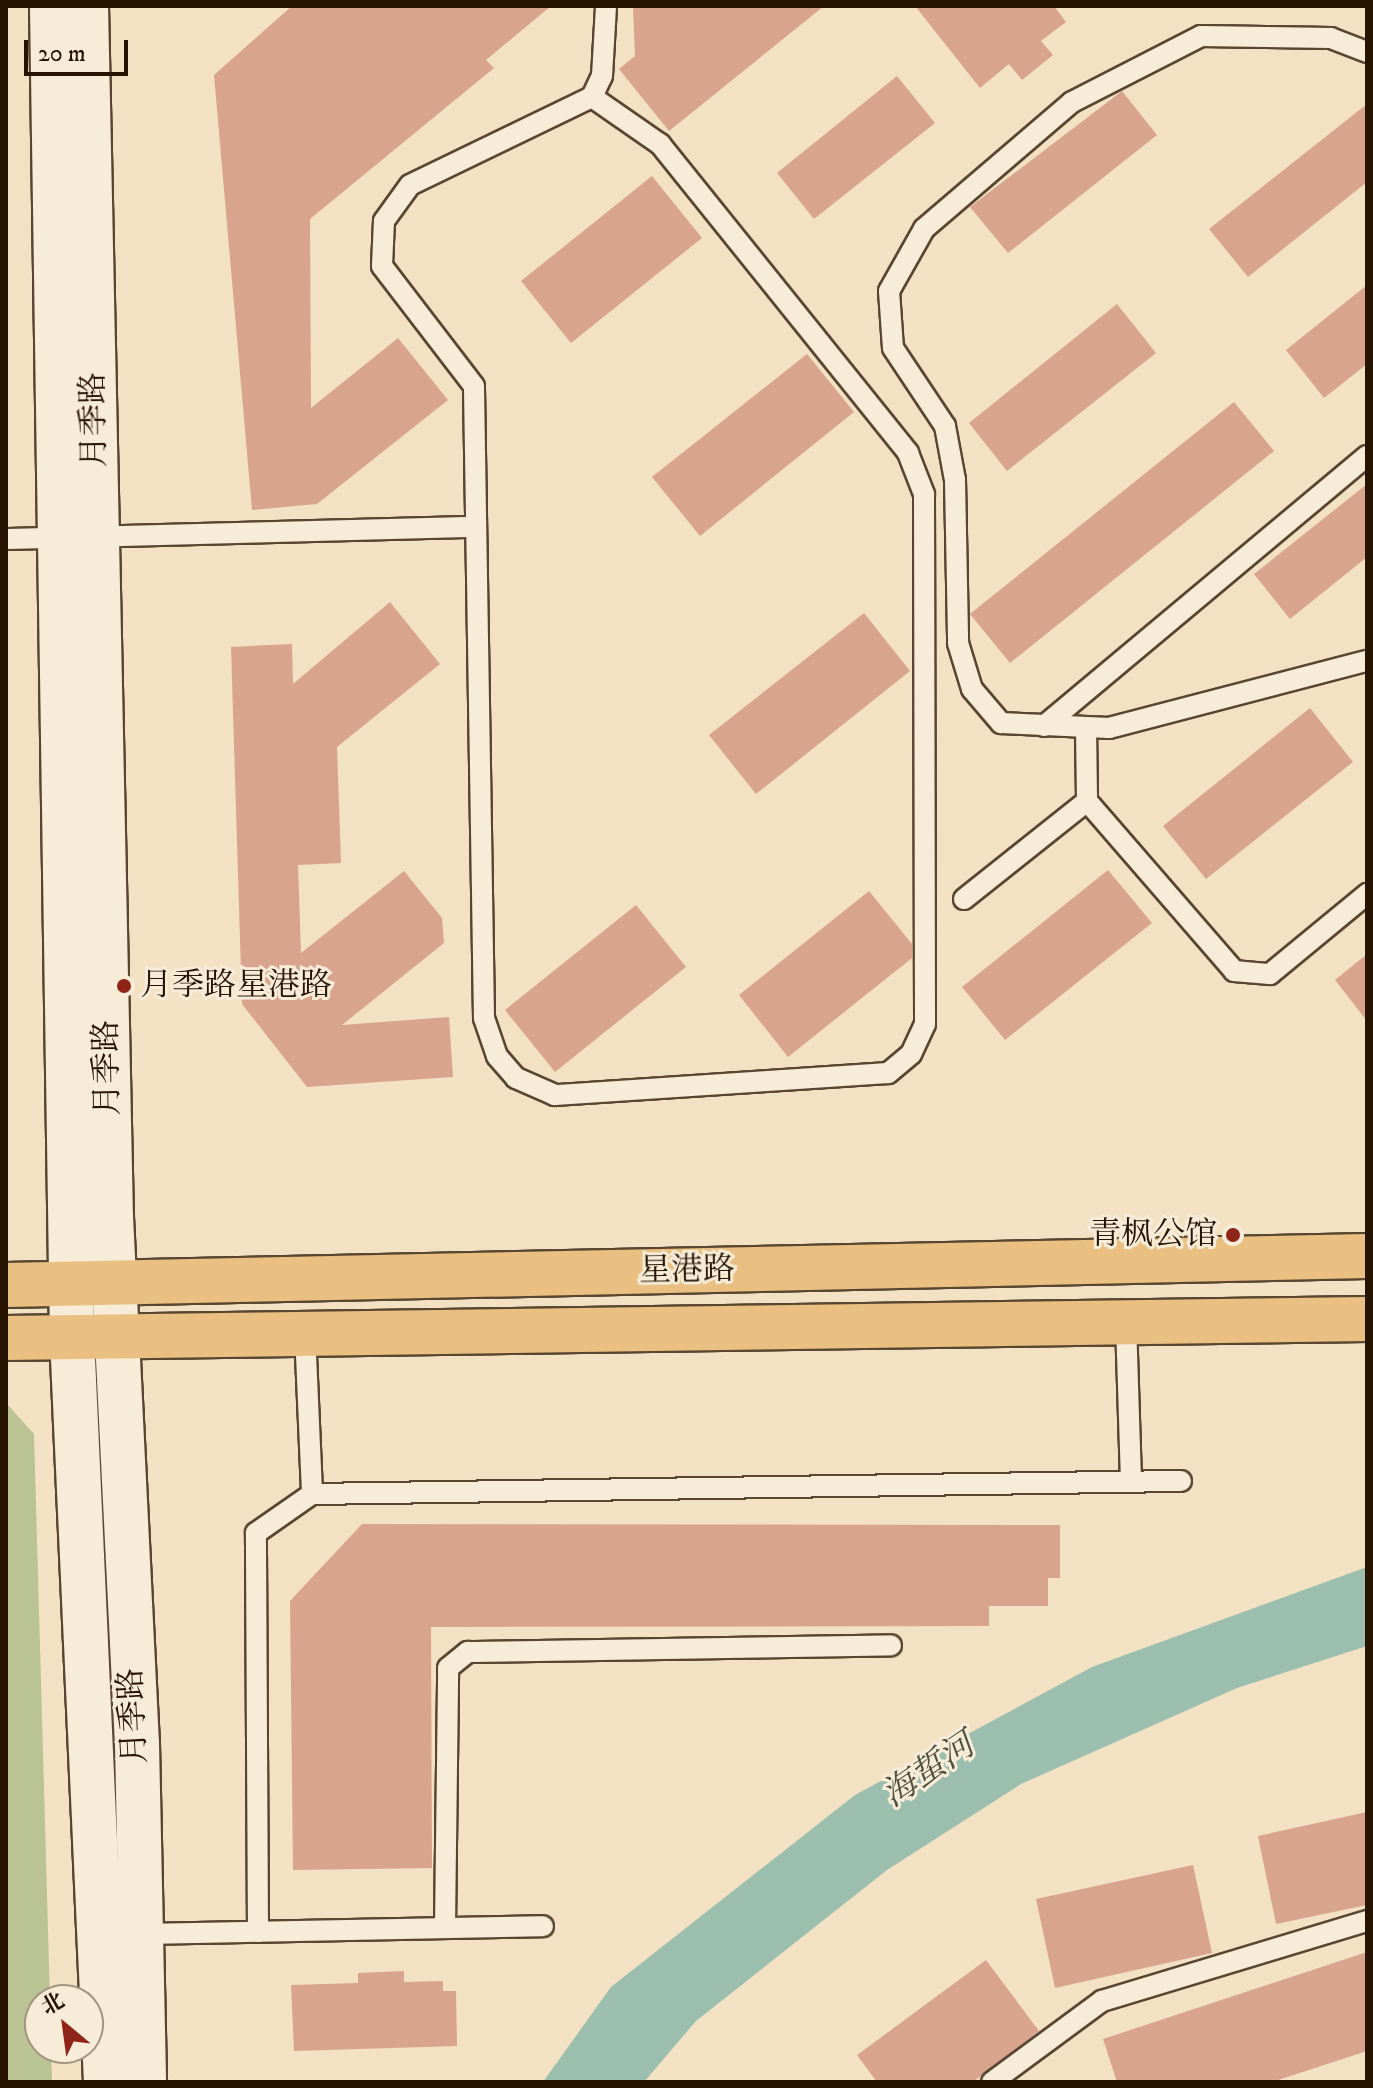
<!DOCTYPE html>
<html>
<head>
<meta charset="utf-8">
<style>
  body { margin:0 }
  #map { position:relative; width:1373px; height:2088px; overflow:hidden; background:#f2e1c2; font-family:"IM FELL DW Pica","Noto Serif SC",serif }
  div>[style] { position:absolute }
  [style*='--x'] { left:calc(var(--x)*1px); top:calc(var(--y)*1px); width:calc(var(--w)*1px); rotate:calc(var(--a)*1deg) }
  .green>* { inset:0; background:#b9c394 }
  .water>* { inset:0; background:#9cbeaf }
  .building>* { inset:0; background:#d9a48e }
  .roads { filter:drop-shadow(2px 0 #594630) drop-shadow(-2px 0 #594630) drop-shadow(0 2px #594630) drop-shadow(0 -2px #594630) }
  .lane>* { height:20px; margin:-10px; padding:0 10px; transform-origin:10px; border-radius:10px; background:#f7ecd7 }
  .secondary>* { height:44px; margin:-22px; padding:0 22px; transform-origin:22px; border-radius:22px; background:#f7ecd7 }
  .primary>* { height:44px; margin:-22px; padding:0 22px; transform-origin:22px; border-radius:22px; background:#e9c081 }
  .dots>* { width:22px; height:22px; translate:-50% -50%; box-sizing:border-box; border:4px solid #f7ecd7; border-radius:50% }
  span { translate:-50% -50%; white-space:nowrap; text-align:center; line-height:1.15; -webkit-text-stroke:6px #f7ecd7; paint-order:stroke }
  .street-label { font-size:32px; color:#261300 }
  .poi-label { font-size:32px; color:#261300 }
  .left { translate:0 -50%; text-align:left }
  .right { translate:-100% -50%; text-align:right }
  .water-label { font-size:34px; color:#4f4f3d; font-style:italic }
  .frame { position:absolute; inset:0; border:8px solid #261300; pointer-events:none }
  .north { position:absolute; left:24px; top:1984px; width:80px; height:80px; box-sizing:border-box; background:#f7ecd7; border:2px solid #a39581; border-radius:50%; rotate:331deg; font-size:22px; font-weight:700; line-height:32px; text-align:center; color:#261300 }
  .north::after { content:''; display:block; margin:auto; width:28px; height:36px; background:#8f2418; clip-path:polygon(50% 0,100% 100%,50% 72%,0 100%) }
  .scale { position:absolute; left:24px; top:40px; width:104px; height:36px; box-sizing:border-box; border:4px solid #261300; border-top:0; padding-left:10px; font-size:24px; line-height:28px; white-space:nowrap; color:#261300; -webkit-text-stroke:6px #f7ecd7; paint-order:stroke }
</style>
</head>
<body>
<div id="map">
  <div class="green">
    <i style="clip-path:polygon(6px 1403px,34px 1434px,50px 2000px,40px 2000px,40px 2048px,51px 2048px,52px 2082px,6px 2082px)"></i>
  </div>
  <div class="water">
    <i style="clip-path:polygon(1367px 1567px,1367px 1646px,1237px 1688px,1021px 1784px,887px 1870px,696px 2021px,644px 2082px,543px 2082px,611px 1987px,855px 1795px,1092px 1667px)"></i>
  </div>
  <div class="building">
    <i style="clip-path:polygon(292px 6px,551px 6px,486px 60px,494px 68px,310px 219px,311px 408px,398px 338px,448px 400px,317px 504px,252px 510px,214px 75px)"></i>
    <i style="clip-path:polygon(633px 6px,824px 6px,669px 131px,619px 69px,635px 56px)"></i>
    <i style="clip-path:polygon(915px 6px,1054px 6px,1066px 22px,1041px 41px,1053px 55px,1022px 80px,1009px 64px,980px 88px)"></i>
    <i style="clip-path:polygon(897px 76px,935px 123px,814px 219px,777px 173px)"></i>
    <i style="clip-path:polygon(1122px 91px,1157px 135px,1008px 253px,970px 207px)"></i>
    <i style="clip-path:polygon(1367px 104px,1367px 182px,1248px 277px,1209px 229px)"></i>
    <i style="clip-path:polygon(652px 176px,702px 238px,571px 343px,521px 281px)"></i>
    <i style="clip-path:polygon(1367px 285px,1367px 364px,1324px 398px,1286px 350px)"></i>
    <i style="clip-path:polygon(1117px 304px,1156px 353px,1007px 471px,969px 423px)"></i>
    <i style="clip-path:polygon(807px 354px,854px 412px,700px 536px,652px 477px)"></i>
    <i style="clip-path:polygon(1234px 402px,1274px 451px,1010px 663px,970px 614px)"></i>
    <i style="clip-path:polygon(1367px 484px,1367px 557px,1290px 619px,1254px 574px)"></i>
    <i style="clip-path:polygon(390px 602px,440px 664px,337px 747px,341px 863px,298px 865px,301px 953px,404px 871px,442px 918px,444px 943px,342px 1025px,449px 1017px,453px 1077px,307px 1087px,242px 1004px,231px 647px,292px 644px,293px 684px)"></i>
    <i style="clip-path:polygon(864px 613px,910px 671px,756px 794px,709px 735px)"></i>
    <i style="clip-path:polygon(1310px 708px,1353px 762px,1206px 879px,1163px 826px)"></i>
    <i style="clip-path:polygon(1108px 870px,1152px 923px,1005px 1040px,962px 987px)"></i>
    <i style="clip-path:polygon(869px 891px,912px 944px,912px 958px,788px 1057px,739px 995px)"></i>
    <i style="clip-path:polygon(636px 905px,686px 967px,555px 1072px,505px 1010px)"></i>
    <i style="clip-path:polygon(1367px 954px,1367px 1021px,1335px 980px)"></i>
    <i style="clip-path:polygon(362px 1524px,1060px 1525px,1060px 1578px,1048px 1578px,1048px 1606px,989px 1606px,989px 1626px,431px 1627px,432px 1868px,293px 1870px,290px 1601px)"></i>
    <i style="clip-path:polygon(1367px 1812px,1367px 1905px,1276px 1924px,1258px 1836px)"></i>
    <i style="clip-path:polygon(1193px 1865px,1212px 1953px,1055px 1988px,1036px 1899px)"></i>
    <i style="clip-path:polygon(1367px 1952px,1367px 2051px,1272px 2082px,1117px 2082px,1103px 2039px)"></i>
    <i style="clip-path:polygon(986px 1960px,1039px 2031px,973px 2082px,877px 2082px,857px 2055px)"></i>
    <i style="clip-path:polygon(404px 1971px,404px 1982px,443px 1981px,443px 1991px,456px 1991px,457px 2046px,294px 2051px,291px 1985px,358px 1983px,358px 1973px)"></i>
  </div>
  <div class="roads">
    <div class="lane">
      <i style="--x:1367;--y:52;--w:39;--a:-159"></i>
      <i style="--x:1331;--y:38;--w:130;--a:-179.1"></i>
      <i style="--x:1201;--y:36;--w:145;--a:152.9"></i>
      <i style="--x:1072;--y:102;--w:195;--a:139.4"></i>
      <i style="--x:924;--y:229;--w:71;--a:119.4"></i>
      <i style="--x:889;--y:291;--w:57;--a:86"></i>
      <i style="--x:893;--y:348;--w:94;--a:56.3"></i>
      <i style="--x:945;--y:426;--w:55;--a:79.5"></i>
      <i style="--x:955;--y:480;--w:163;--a:88.9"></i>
      <i style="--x:958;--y:643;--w:48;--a:73.1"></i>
      <i style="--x:972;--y:689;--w:45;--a:49.5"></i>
      <i style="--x:1001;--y:723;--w:108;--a:2.7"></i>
      <i style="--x:1109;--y:728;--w:267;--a:-14.6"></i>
      <i style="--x:592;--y:97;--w:83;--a:34.7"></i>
      <i style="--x:660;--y:144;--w:396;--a:51.2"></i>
      <i style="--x:908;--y:453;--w:44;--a:68.7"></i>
      <i style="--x:924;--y:494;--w:530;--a:89.89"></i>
      <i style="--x:925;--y:1024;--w:33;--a:115"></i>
      <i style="--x:911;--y:1054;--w:30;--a:140"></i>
      <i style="--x:888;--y:1073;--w:334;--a:176.2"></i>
      <i style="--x:555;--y:1095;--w:43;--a:-156.4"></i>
      <i style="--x:516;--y:1078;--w:29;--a:-131"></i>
      <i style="--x:497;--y:1056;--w:40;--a:-108.9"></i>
      <i style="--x:484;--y:1018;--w:632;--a:-90.91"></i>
      <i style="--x:474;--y:386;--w:151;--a:-127.5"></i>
      <i style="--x:382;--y:266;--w:45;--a:-87.5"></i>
      <i style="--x:384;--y:221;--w:44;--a:-54.2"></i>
      <i style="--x:410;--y:185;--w:202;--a:-25.8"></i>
      <i style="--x:592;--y:97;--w:23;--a:-65"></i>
      <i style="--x:602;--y:76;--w:70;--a:-86.7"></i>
      <i style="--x:6;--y:539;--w:470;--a:-1.5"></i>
      <i style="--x:1044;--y:726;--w:421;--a:-39.9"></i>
      <i style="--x:1086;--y:728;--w:73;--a:89.2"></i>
      <i style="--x:1087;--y:801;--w:225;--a:49.1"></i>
      <i style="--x:1234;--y:971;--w:36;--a:5"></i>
      <i style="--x:1270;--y:974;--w:126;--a:-39.5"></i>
      <i style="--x:964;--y:899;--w:157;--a:-38.5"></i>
      <i style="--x:1126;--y:1322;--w:160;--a:88.2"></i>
      <i style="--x:305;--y:1332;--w:162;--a:87.5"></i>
      <i style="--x:445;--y:1928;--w:260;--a:-89.3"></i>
      <i style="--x:448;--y:1668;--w:26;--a:-39"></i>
      <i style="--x:468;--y:1652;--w:423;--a:-0.9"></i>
      <i style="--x:258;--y:1932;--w:399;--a:-90.3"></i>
      <i style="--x:256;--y:1533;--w:68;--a:-34.9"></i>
      <i style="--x:312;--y:1494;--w:869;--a:-0.86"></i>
      <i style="--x:141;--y:1934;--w:402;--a:-1.1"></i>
      <i style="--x:992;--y:2082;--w:137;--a:-36.4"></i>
      <i style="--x:1102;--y:2001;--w:277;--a:-16.8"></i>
    </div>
    <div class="secondary">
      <i style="--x:52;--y:6;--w:1330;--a:89.14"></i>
      <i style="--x:72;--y:1336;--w:747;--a:87.39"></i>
      <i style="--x:86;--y:6;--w:1211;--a:88.82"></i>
      <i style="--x:111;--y:1217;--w:528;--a:87.18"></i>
      <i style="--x:137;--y:1744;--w:338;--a:88.8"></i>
    </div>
    <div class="primary">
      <i style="--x:6;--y:1285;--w:1361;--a:-1.22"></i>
      <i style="--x:6;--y:1338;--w:1361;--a:-0.8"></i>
    </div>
  </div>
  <div class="dots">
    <i style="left:124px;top:986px;background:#8f2418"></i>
    <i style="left:1233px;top:1235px;background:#8f2418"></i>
  </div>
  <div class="street-label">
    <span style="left:95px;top:420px;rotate:-91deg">月季路</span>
    <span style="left:108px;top:1068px;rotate:-91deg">月季路</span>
    <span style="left:687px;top:1271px;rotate:-1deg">星港路</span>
    <span style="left:134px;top:1716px;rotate:-93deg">月季路</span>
  </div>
  <div class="poi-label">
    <span class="left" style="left:140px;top:986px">月季路星港路</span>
    <span class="right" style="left:1217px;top:1235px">青枫公馆</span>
  </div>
  <div class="water-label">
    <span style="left:929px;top:1771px;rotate:-34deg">海蜇河</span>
  </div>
  <div class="frame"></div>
  <div class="north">北</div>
  <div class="scale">20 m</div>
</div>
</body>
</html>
